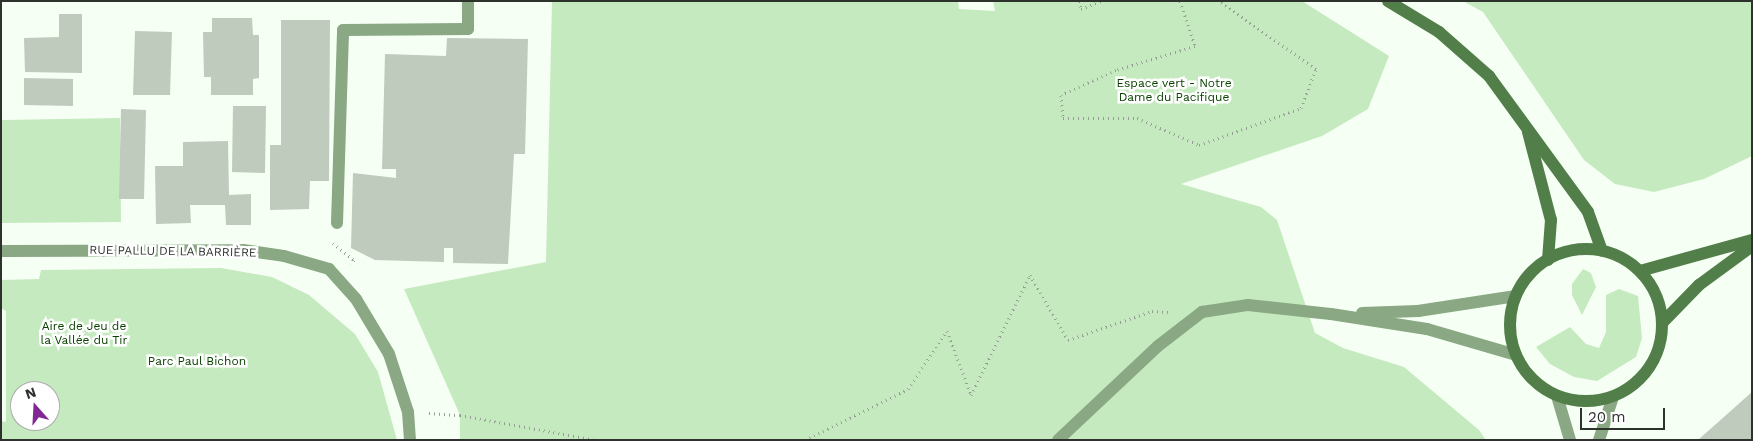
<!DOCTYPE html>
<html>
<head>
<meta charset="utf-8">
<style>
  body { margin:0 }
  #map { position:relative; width:1753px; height:441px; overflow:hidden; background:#f5fff3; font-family:"Work Sans",sans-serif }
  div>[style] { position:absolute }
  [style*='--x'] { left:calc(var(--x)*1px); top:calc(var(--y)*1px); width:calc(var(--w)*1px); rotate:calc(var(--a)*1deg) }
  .green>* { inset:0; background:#c6eabf }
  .building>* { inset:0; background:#bfcbbd }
  .path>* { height:3px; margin-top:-1.5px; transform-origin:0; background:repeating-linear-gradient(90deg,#979e96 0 1px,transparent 0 5px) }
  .service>* { height:12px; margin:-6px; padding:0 6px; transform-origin:6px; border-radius:6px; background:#89a883 }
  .tertiary>* { height:12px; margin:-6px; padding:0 6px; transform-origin:6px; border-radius:6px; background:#89a883 }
  .secondary>* { height:12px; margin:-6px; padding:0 6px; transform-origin:6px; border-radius:6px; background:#527f49 }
  .secondary>.ring { margin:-6px; padding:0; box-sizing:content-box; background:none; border:12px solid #527f49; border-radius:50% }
  span { translate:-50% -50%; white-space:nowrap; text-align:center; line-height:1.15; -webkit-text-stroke:5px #fff; paint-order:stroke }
  .park-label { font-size:12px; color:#0a4200 }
  .street-label { font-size:12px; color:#2e322d }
  .frame { position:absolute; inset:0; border:2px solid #2e322d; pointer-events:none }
  .north { position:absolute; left:10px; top:381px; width:50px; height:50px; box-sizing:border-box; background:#fff; border:1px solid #abadab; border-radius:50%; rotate:341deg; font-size:14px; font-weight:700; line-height:20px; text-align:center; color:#2e322d }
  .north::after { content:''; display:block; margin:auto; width:18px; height:22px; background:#822794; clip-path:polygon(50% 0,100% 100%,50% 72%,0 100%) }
  .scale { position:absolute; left:1580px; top:408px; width:85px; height:22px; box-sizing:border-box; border:2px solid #2e322d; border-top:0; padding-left:6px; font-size:15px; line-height:18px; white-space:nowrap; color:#2e322d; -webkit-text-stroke:4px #fff; paint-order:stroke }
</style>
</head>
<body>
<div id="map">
  <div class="green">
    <i style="clip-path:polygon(552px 1px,958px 1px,959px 9px,995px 11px,993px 1px,1302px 1px,1389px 56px,1368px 109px,1322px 136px,1181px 184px,1261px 207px,1277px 220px,1315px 333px,1343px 348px,1404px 367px,1479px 430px,1486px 440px,460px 440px,460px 415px,404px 289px,546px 262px)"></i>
    <i style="clip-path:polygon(1463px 1px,1752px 1px,1752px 156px,1704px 179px,1654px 192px,1615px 184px,1584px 160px,1483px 12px)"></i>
    <i style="clip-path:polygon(120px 118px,121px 222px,1px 223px,1px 120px)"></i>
    <i style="clip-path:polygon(evenodd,221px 268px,272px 277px,309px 295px,355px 334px,378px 372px,397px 440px,1px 440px,1px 421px,6px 422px,6px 311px,1px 308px,1px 280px,39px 279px,41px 270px,221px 268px,20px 391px,50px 391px,50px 421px,20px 421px,20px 391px)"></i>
    <i style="clip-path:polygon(1583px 269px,1591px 273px,1596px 287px,1582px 315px,1572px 295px,1572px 284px)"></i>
    <i style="clip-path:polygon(1619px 289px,1638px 296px,1642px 338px,1636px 357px,1597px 381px,1574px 377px,1550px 364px,1536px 347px,1570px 327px,1586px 344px,1599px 348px,1606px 332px,1606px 295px)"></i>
  </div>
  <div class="building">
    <i style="clip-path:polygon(59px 14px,82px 14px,82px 73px,25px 72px,24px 38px,59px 37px)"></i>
    <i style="clip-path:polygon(212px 18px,252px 18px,253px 35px,259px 35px,259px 78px,253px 79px,253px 95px,211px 95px,211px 77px,204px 77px,203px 32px,212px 32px)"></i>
    <i style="clip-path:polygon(281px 20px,330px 20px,329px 181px,310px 181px,309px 209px,270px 210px,270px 145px,281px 145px)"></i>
    <i style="clip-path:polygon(135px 31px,172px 32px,170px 95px,133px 95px)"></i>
    <i style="clip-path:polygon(447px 38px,528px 39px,525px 154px,514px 154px,508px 264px,453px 263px,453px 248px,444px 248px,444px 262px,375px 260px,351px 248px,353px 173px,396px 178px,396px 169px,382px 169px,385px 54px,446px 56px)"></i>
    <i style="clip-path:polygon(24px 78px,73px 79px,73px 106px,24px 105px)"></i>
    <i style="clip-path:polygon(233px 106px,266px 106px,265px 173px,232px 172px)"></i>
    <i style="clip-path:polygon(121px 109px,146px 110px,144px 199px,119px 199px)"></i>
    <i style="clip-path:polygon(228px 141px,229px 195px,251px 194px,251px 225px,226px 225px,225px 205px,190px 205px,191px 223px,156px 224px,155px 166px,183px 166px,183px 142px)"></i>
    <i style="clip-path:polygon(1752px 392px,1752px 440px,1698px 440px)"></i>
  </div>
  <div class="path">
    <i style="--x:1080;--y:1;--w:8;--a:83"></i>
    <i style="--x:1081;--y:9;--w:22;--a:-22"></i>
    <i style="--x:1180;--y:1;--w:47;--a:71.6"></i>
    <i style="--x:1195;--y:46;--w:83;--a:163.1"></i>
    <i style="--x:1116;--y:70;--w:60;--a:155.6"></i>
    <i style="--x:1061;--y:95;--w:23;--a:85"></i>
    <i style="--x:1063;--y:118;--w:74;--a:0"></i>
    <i style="--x:1137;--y:118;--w:68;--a:23.5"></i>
    <i style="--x:1199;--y:145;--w:109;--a:-19.9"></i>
    <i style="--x:1301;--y:108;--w:42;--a:-69"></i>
    <i style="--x:1316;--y:69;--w:118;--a:-145"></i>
    <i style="--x:333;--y:243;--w:27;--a:39"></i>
    <i style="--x:354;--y:260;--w:5;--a:127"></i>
    <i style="--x:429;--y:413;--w:31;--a:4"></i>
    <i style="--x:460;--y:415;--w:138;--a:10.4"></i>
    <i style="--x:805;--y:440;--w:115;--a:-26.3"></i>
    <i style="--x:908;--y:389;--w:70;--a:-56.1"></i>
    <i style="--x:947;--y:331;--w:68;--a:69.4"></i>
    <i style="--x:971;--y:395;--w:134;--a:-63.8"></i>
    <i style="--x:1030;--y:275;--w:75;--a:59.7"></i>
    <i style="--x:1068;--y:340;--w:89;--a:-19"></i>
    <i style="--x:1152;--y:311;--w:16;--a:4"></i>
  </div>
  <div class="service">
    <i style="--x:337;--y:223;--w:193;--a:-88.2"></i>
    <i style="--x:343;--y:30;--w:125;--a:-0.5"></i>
    <i style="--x:468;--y:29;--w:28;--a:-90"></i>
  </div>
  <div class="tertiary">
    <i style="--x:1;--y:251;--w:242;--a:-0.2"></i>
    <i style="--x:243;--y:250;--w:41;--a:8.3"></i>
    <i style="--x:284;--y:256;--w:47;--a:16.1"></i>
    <i style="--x:329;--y:269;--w:40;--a:48"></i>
    <i style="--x:356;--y:299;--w:64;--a:59"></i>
    <i style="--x:389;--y:354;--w:61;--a:71.9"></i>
    <i style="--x:408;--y:412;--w:28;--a:86"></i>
    <i style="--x:1362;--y:313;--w:56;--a:-2"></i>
    <i style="--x:1418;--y:311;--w:99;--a:-8.7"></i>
    <i style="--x:1557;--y:396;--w:46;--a:73.5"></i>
    <i style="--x:1058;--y:440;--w:137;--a:-43.2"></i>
    <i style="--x:1158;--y:346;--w:56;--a:-37.7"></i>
    <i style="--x:1202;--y:312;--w:47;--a:-8.7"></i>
    <i style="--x:1248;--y:305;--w:83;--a:6.2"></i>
    <i style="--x:1331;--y:314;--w:97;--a:8.9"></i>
    <i style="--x:1427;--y:329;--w:93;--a:16.3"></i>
    <i style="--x:1599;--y:440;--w:45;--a:-72"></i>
  </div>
  <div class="secondary">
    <i style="--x:1388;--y:1;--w:60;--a:31.3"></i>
    <i style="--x:1439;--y:32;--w:67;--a:41.3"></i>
    <i style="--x:1489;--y:76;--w:168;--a:53.9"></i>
    <i style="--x:1588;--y:212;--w:41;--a:70.3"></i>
    <i style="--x:1528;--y:132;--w:91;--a:75.4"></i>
    <i style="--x:1551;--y:220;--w:40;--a:94.3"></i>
    <i class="ring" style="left:1510px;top:249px;width:140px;height:140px"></i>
    <i style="--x:1640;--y:271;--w:116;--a:-15.5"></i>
    <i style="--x:1663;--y:322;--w:52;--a:-45.8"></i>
    <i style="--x:1699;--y:285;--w:66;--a:-36.3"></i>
  </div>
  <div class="park-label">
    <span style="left:1174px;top:91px">Espace vert - Notre<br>Dame du Pacifique</span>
    <span style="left:84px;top:334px">Aire de Jeu de<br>la Vallée du Tir</span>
    <span style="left:197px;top:362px">Parc Paul Bichon</span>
  </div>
  <div class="street-label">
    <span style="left:173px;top:252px;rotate:1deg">RUE PALLU DE LA BARRIÈRE</span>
  </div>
  <div class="frame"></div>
  <div class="north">N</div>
  <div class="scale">20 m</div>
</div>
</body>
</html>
